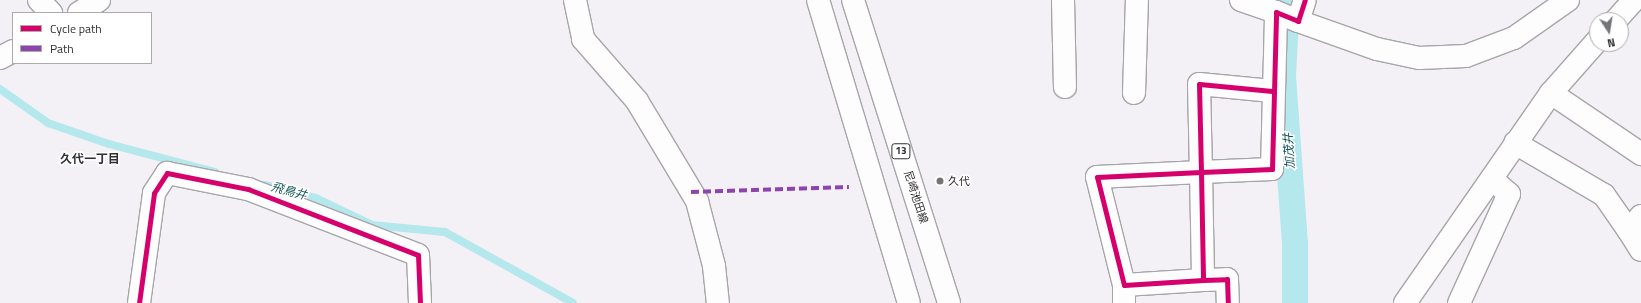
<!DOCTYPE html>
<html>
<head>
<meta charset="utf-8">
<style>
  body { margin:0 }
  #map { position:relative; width:1641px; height:303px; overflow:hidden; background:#f4f1f6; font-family:"Titillium Web","Noto Sans JP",sans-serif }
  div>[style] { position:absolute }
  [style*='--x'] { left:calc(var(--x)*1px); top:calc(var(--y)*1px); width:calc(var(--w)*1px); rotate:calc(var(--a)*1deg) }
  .stream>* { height:8px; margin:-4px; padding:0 4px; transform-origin:4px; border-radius:4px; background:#b4e8ed }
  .canal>* { height:26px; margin:-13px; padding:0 13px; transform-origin:13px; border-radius:13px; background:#b4e8ed }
  .roads { filter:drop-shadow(1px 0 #a8a5a9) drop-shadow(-1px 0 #a8a5a9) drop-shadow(0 1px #a8a5a9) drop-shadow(0 -1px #a8a5a9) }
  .minor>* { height:22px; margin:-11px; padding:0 11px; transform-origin:11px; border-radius:11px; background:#fdfdfe }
  .tertiary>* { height:22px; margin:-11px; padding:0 11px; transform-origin:11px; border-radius:11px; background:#fdfdfe }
  .primary>* { height:22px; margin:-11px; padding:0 11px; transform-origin:11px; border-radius:11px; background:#fdfdfe }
  .quiet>* { height:4px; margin-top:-2px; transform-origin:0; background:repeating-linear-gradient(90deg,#8e44ad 0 8px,transparent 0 12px) }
  .cycleway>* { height:5px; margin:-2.5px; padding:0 2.5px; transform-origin:2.5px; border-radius:2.5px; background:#d6006c }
  .dots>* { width:11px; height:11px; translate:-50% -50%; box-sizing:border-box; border:2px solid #fff; border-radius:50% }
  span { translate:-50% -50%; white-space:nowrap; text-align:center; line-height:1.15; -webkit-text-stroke:3px #fff; paint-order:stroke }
  .shield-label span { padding:1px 3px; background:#fff; border:1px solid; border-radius:3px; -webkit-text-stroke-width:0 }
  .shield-label { font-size:10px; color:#313033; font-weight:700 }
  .poi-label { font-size:11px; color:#313033 }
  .left { translate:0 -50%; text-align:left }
  .street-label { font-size:11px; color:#313033 }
  .water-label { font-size:12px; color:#145559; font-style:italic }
  .neighbourhood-label { font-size:12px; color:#313033; font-weight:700 }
  .legend { position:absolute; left:12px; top:12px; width:140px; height:52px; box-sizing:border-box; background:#fff; border:1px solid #adacad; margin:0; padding:5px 7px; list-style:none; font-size:12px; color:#313033 }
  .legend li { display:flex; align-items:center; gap:8px; height:20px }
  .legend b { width:20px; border:1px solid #adacad }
  .north { position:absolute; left:1589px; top:12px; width:40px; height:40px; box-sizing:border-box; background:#fff; border:1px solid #adacad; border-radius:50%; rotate:168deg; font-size:11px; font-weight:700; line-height:16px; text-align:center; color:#313033 }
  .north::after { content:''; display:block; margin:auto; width:14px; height:18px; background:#757477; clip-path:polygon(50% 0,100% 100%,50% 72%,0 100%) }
</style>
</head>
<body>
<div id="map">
  <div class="stream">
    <i style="--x:0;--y:89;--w:59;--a:35.3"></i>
    <i style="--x:48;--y:123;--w:65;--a:19"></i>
    <i style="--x:109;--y:144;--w:110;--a:14.8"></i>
    <i style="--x:265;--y:185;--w:53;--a:14.3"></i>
    <i style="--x:316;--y:198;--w:62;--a:25.7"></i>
    <i style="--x:372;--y:225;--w:73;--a:5.5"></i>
    <i style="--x:445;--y:232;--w:146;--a:29"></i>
  </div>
  <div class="canal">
    <i style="--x:1287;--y:0;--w:76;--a:93"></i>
    <i style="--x:1283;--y:76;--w:168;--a:85.9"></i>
    <i style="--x:1295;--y:244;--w:59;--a:90"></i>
  </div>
  <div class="roads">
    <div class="minor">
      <i style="--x:39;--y:0;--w:18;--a:47"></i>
      <i style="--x:575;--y:0;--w:40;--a:78"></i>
      <i style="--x:583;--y:39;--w:82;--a:48.9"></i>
      <i style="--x:637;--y:101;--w:117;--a:59"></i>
      <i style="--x:697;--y:201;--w:67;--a:75.3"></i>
      <i style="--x:714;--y:266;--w:37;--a:84"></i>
      <i style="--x:1063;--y:0;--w:87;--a:88.7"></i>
      <i style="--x:1241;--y:0;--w:37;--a:19"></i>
      <i style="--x:79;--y:13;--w:24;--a:-33"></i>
      <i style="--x:1298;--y:21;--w:84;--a:19.5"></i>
      <i style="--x:1377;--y:49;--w:43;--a:12.1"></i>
      <i style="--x:1419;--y:58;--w:47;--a:-2.4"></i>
      <i style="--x:1466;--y:56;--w:51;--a:-20.6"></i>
      <i style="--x:1514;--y:38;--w:66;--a:-35.1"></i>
      <i style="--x:0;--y:58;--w:15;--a:-28"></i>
      <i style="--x:1272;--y:91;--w:73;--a:-174.5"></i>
      <i style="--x:1199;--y:84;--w:88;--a:88.7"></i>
      <i style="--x:1201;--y:172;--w:71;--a:-2.4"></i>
      <i style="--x:1272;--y:169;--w:157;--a:-88.5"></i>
      <i style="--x:1276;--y:12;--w:24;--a:22"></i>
      <i style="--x:1298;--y:21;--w:22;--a:-72"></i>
      <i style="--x:1134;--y:93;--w:93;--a:-88.2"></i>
      <i style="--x:1551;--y:93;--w:109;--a:34.1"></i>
      <i style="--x:1515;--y:143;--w:103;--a:30.3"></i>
      <i style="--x:1604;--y:195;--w:44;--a:55.2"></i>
      <i style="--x:1641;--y:216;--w:19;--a:129"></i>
      <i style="--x:1629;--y:231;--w:22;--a:58"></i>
      <i style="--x:1203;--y:280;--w:79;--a:176.4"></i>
      <i style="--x:1124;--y:285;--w:111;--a:-104"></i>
      <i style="--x:1097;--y:177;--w:104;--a:-2.8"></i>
      <i style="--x:1201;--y:172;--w:108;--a:88.9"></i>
      <i style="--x:1203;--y:280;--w:24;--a:-2"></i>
      <i style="--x:1227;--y:279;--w:24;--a:88"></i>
      <i style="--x:1124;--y:285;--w:18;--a:90"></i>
      <i style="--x:139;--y:303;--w:111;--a:-82.2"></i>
      <i style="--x:154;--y:193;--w:24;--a:-57"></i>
      <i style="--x:167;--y:173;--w:83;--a:11.2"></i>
      <i style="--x:248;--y:189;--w:182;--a:21.2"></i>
      <i style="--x:418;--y:255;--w:48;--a:87.6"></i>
      <i style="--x:1459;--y:303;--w:120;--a:-65.4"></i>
      <i style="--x:1509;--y:194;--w:21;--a:-139"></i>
    </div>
    <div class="tertiary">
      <i style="--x:1616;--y:20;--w:27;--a:-48"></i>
      <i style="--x:1405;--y:303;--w:256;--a:-55.2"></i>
      <i style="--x:1551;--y:93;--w:69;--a:-48.5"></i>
    </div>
    <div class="primary">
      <i style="--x:818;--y:0;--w:316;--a:73.3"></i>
      <i style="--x:853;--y:0;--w:318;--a:72.4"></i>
    </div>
  </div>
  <div class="quiet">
    <i style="--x:691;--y:192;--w:158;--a:-1.8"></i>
  </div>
  <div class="cycleway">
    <i style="--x:1272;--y:91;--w:73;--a:-174.5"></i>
    <i style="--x:1199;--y:84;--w:88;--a:88.7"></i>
    <i style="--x:1201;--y:172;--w:71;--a:-2.4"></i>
    <i style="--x:1272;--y:169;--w:157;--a:-88.5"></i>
    <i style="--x:1276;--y:12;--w:24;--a:22"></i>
    <i style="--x:1298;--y:21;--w:22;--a:-72"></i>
    <i style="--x:1203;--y:280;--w:79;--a:176.4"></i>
    <i style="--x:1124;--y:285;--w:111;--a:-104"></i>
    <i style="--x:1097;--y:177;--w:104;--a:-2.8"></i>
    <i style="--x:1201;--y:172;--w:108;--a:88.9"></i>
    <i style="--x:1203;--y:280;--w:24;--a:-2"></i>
    <i style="--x:1227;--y:279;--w:24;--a:88"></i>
    <i style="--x:139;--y:303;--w:111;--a:-82.2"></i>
    <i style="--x:154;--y:193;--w:24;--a:-57"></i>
    <i style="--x:167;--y:173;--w:83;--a:11.2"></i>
    <i style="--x:248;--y:189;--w:182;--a:21.2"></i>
    <i style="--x:418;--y:255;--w:48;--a:87.6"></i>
  </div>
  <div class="dots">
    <i style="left:940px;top:181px;background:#757477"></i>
  </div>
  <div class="shield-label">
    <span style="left:901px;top:151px">13</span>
  </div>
  <div class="poi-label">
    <span class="left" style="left:948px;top:181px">久代</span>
  </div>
  <div class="street-label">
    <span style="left:916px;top:197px;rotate:72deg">尼崎池田線</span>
  </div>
  <div class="water-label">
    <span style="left:1289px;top:151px;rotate:-94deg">加茂井</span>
    <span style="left:289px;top:191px;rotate:15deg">飛鳥井</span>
  </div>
  <div class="neighbourhood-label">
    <span style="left:90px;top:159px">久代一丁目</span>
  </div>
  <ul class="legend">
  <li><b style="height:5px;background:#d6006c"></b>Cycle path</li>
  <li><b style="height:5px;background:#8e44ad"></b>Path</li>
  </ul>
  <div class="north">N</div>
</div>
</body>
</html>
